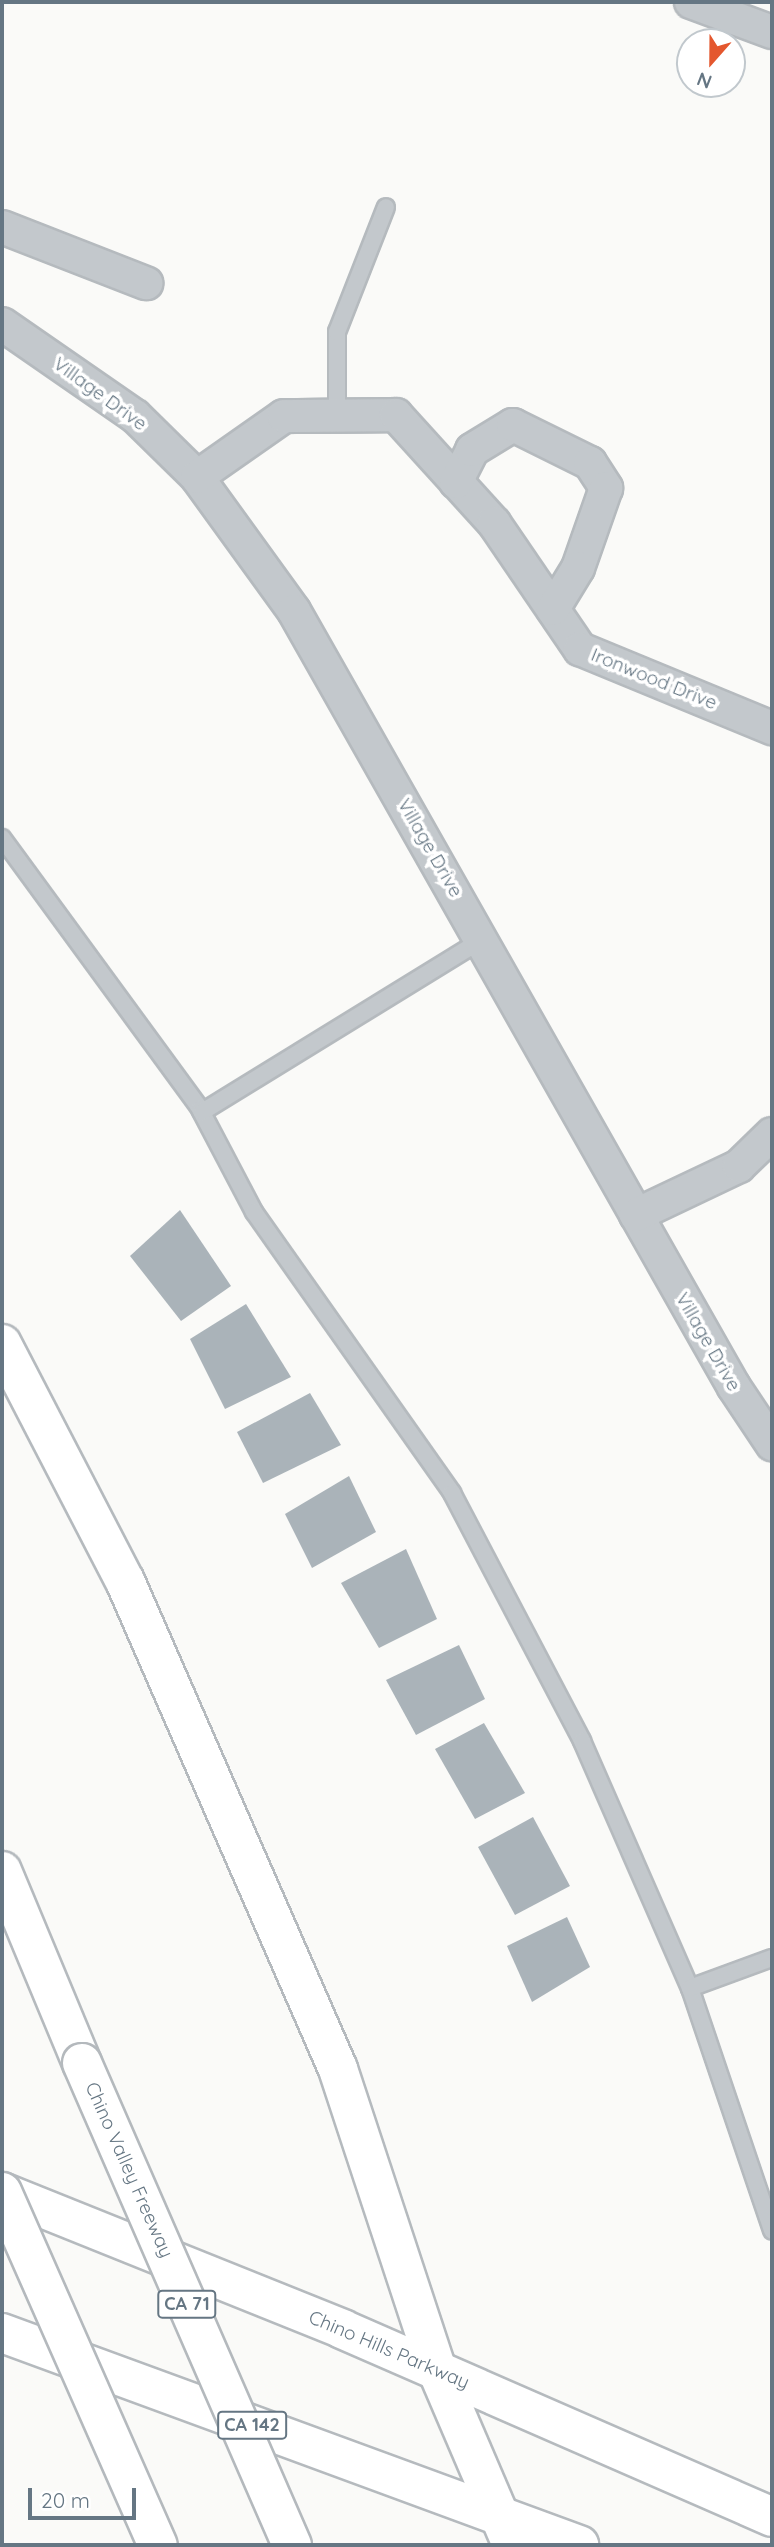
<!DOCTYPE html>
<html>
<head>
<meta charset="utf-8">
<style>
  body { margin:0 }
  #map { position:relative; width:774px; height:2547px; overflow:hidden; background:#fafaf8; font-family:Quicksand,sans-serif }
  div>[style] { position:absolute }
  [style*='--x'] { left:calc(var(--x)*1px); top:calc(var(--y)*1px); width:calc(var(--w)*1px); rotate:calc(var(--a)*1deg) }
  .building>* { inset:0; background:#aab3b9 }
  .roads { filter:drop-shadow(2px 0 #b5babe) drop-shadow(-2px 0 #b5babe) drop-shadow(0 2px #b5babe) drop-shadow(0 -2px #b5babe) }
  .lane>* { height:16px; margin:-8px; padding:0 8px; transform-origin:8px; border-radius:8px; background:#c3c8cc }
  .street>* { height:32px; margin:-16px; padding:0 16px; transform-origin:16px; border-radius:16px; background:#c3c8cc }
  .primary>* { height:38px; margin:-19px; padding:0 19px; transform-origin:19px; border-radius:19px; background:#fff }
  .highway>* { height:38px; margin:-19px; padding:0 19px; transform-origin:19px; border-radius:19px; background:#fff }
  .bridges { filter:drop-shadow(2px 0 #b4b9bd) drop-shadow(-2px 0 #b4b9bd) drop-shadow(0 2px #b4b9bd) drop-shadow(0 -2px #b4b9bd) }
  .highway-bridge>* { height:38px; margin:-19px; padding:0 19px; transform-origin:19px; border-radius:19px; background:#fff }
  span { translate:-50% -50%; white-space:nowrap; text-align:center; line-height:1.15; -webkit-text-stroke:7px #fff; paint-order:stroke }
  .shield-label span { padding:2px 5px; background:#fff; border:2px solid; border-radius:5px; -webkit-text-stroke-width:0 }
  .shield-label { font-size:18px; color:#657683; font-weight:700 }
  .street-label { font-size:19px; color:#657683 }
  .frame { position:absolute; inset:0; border:4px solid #657683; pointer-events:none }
  .north { position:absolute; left:676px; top:28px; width:70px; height:70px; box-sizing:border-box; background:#fff; border:2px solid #c1c8cd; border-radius:50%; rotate:201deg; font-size:19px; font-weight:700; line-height:28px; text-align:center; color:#657683 }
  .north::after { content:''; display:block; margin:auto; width:24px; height:32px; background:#e4572e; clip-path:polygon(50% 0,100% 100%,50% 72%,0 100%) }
  .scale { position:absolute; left:28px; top:2488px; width:108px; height:32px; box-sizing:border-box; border:4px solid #657683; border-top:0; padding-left:9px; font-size:21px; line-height:24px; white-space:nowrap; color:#657683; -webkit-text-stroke:5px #fff; paint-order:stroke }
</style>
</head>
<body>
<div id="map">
  <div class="building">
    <i style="clip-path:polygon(180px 1210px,231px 1286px,181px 1321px,130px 1256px)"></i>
    <i style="clip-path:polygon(246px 1304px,291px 1377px,225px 1409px,190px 1339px)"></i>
    <i style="clip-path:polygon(310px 1393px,341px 1445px,263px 1483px,237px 1432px)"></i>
    <i style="clip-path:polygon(349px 1476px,376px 1532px,312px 1568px,285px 1514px)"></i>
    <i style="clip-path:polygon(406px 1549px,437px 1619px,379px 1648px,341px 1583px)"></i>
    <i style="clip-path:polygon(459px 1645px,485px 1699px,416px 1735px,386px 1680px)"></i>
    <i style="clip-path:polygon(484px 1723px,525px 1793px,475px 1819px,435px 1749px)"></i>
    <i style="clip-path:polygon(533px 1817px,570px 1886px,515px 1915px,478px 1847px)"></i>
    <i style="clip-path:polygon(567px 1917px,590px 1967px,532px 2002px,507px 1946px)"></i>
  </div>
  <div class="roads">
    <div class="lane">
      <i style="--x:337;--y:416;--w:84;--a:-90"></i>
      <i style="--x:337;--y:332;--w:134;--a:-68.6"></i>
      <i style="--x:2;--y:838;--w:336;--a:53.8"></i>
      <i style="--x:200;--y:1109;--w:116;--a:62.3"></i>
      <i style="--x:254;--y:1212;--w:344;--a:54.8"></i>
      <i style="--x:452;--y:1493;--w:280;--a:62.3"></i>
      <i style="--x:582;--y:1741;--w:270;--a:66.4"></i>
      <i style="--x:690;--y:1988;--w:256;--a:71.3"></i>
      <i style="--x:202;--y:1112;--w:330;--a:-31.6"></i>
      <i style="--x:690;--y:1988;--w:87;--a:-20.1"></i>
    </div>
    <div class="street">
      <i style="--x:691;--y:2;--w:86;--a:20.3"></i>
      <i style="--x:2;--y:227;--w:155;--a:21.3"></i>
      <i style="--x:2;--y:324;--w:162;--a:34.7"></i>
      <i style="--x:135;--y:416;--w:87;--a:44.5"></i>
      <i style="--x:197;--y:477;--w:165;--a:54.1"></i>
      <i style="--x:294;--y:611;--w:892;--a:60.45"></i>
      <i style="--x:734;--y:1387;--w:69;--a:56.3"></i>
      <i style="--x:197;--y:477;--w:106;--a:-35"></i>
      <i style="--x:284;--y:416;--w:112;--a:-0.5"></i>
      <i style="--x:396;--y:415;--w:146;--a:47.8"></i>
      <i style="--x:494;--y:523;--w:153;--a:55.7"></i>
      <i style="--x:580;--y:649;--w:208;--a:22.4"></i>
      <i style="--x:456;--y:482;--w:36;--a:-63"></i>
      <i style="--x:472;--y:450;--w:48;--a:-31.4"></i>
      <i style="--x:513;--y:425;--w:86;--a:26.3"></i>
      <i style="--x:590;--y:463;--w:30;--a:57"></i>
      <i style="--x:606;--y:488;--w:85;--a:109.3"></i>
      <i style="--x:578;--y:568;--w:48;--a:121.4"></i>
      <i style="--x:636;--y:1215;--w:114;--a:-25.4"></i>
      <i style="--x:739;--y:1166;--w:46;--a:-44.1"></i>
    </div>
    <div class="primary">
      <i style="--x:2;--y:2192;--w:367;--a:21.9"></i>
      <i style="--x:342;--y:2329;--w:469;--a:23.6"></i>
      <i style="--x:2;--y:2333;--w:615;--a:20.17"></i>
    </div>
    <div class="highway">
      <i style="--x:2;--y:1344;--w:267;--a:62.6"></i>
      <i style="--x:125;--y:1581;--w:532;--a:66.42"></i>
      <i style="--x:338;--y:2069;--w:317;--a:71.8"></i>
      <i style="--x:437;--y:2370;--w:190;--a:66.8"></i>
      <i style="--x:2;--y:1871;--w:208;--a:67.4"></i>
    </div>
  </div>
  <div class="bridges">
    <div class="highway-bridge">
      <i style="--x:82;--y:2063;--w:526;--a:66.46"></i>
      <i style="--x:2;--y:2192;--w:386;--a:66.2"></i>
    </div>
  </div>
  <div class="shield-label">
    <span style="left:187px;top:2304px">CA 71</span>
    <span style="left:252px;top:2425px">CA 142</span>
  </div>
  <div class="street-label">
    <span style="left:100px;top:394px;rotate:36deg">Village Drive</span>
    <span style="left:654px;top:679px;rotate:22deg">Ironwood Drive</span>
    <span style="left:430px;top:848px;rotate:60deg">Village Drive</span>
    <span style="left:708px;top:1342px;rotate:60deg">Village Drive</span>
    <span style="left:129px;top:2170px;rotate:66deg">Chino Valley Freeway</span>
    <span style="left:389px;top:2350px;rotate:23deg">Chino Hills Parkway</span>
  </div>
  <div class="frame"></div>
  <div class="north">N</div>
  <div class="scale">20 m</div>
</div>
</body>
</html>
